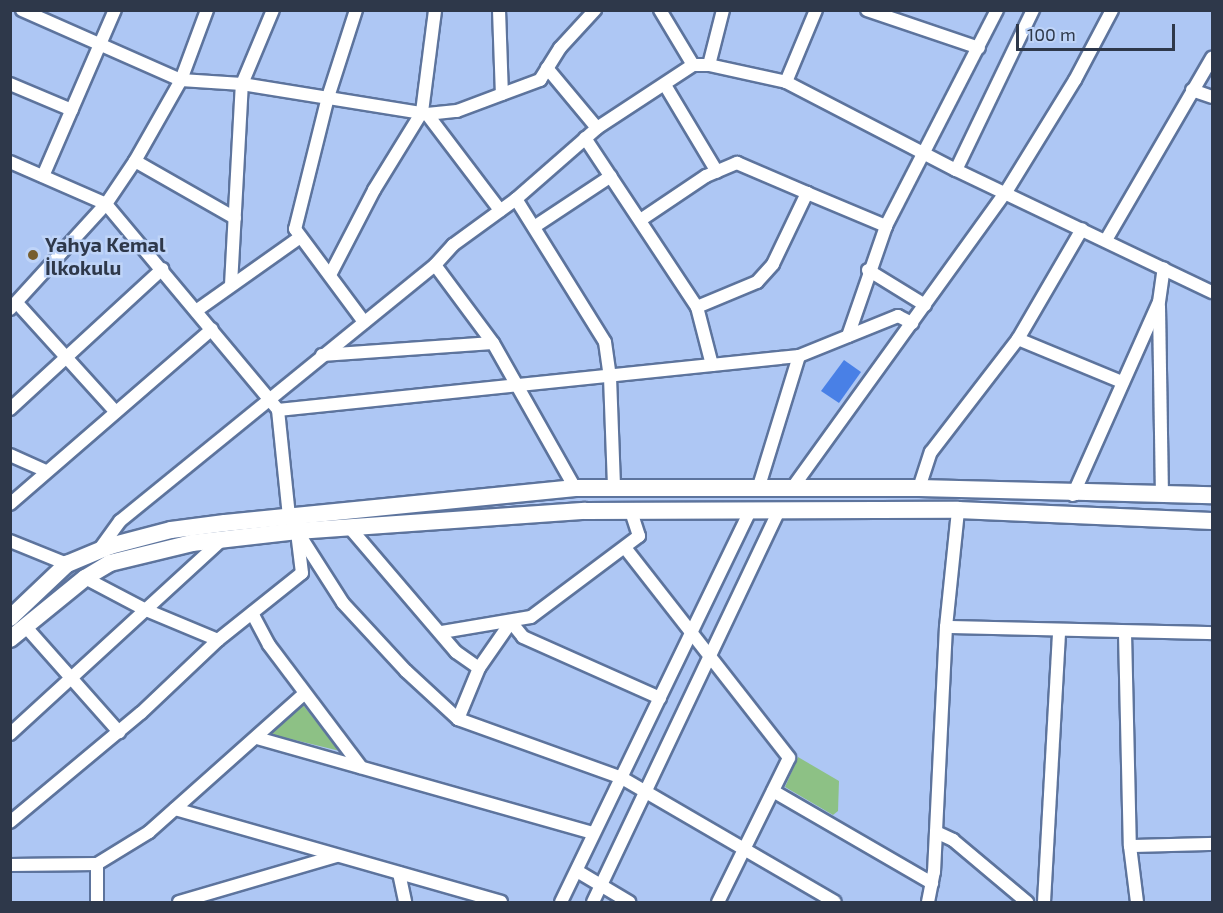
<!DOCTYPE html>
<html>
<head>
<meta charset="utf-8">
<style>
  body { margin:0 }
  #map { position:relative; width:1223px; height:913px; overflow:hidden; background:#aec7f4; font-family:"Exo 2",sans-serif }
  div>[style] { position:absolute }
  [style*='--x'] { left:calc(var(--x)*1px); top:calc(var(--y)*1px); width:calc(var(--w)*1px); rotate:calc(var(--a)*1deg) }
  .green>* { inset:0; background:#8dc185 }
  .water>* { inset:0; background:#4980e6 }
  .roads { filter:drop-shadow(2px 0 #5d749d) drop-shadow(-2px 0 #5d749d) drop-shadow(0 2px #5d749d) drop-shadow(0 -2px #5d749d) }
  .street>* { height:12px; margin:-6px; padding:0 6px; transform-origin:6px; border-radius:6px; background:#fff }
  .secondary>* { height:16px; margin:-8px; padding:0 8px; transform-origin:8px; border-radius:8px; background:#fff }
  .dots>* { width:16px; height:16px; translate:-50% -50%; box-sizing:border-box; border:3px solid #bfd4f8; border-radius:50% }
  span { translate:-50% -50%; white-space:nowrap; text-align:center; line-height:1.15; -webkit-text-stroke:5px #bfd4f8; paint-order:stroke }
  .poi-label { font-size:20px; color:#2e384a; font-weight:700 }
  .left { translate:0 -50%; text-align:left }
  .frame { position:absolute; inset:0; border:12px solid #2e384a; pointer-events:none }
  .scale { position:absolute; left:1016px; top:24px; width:159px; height:27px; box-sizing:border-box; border:3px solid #2e384a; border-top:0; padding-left:8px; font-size:18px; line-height:21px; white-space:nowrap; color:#2e384a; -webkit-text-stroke:4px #bfd4f8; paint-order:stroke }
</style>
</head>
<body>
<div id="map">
  <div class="green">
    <i style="clip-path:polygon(303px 705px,340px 751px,270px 734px)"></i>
    <i style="clip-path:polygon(798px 757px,839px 781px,838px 811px,833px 815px,785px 787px)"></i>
  </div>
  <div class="water">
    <i style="clip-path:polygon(844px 360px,861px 372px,839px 403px,821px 391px)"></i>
  </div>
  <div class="roads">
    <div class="street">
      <i style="--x:22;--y:10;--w:174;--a:23.8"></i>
      <i style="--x:181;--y:80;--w:61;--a:3.8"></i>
      <i style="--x:242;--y:84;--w:187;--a:9.2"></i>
      <i style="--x:427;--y:114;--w:30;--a:-6"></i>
      <i style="--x:457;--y:111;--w:89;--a:-20.5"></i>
      <i style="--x:540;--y:80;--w:38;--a:-58"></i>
      <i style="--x:560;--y:48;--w:52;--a:-47.4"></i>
      <i style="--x:356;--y:10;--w:91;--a:107.8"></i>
      <i style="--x:328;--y:97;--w:136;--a:104"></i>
      <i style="--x:295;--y:229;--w:116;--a:53.4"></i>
      <i style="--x:499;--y:10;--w:84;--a:88"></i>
      <i style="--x:660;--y:10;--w:64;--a:59"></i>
      <i style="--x:867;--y:10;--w:118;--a:18.7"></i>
      <i style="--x:709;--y:65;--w:57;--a:-75.7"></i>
      <i style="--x:547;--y:68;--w:78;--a:50.2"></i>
      <i style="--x:786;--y:82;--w:78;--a:-67.4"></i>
      <i style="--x:10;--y:84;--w:67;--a:22.8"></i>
      <i style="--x:665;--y:85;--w:101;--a:59.1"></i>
      <i style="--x:1192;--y:90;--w:21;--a:19"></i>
      <i style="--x:427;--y:114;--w:121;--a:52.8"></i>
      <i style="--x:585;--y:138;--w:203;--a:56.5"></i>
      <i style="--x:697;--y:307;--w:60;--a:75.5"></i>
      <i style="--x:135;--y:161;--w:115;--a:29.7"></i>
      <i style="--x:10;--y:162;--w:105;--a:23.6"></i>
      <i style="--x:106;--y:204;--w:268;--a:50.1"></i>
      <i style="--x:278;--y:410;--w:107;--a:84.1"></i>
      <i style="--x:956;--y:170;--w:178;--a:-64.3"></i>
      <i style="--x:43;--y:176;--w:181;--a:-66.6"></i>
      <i style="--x:516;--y:199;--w:168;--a:58.1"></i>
      <i style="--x:605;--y:342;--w:35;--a:82"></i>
      <i style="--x:610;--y:377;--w:111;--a:87.9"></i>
      <i style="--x:642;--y:219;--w:77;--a:-33.9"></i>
      <i style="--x:706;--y:176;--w:34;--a:-23"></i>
      <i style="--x:737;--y:163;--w:76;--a:23.2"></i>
      <i style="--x:534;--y:227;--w:92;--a:-33.5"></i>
      <i style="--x:1106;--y:240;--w:211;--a:-59.8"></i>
      <i style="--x:435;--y:265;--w:97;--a:53.4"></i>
      <i style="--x:493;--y:343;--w:167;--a:60.5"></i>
      <i style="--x:868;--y:270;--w:67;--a:31.6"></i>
      <i style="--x:330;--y:275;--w:96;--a:-62.6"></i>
      <i style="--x:374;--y:190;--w:92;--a:-58.4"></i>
      <i style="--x:422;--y:112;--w:103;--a:-82.7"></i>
      <i style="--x:231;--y:285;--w:201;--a:-86.9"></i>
      <i style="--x:242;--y:84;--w:80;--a:-67.3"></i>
      <i style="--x:17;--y:303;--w:146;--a:47.8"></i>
      <i style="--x:1159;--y:306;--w:189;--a:89.1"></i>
      <i style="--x:697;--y:307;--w:65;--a:-22.6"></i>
      <i style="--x:757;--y:282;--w:24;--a:-48"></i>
      <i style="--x:773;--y:264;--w:79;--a:-64.4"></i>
      <i style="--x:807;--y:193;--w:86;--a:22.7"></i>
      <i style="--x:10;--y:309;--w:142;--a:-47.6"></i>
      <i style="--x:106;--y:204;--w:52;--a:-56"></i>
      <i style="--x:135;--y:161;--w:93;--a:-60.4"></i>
      <i style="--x:181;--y:80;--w:75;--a:-69.6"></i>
      <i style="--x:196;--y:311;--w:126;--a:-35.3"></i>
      <i style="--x:848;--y:336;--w:116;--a:-70.9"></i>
      <i style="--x:886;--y:226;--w:243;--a:-62.8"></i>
      <i style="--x:1018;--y:339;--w:113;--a:22.5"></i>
      <i style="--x:322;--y:355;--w:171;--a:-4"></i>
      <i style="--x:10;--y:409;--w:207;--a:-42.6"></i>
      <i style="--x:278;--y:410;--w:524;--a:-5.92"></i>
      <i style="--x:799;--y:356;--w:107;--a:-22"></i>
      <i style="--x:898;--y:316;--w:16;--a:27"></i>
      <i style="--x:10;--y:455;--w:39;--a:24"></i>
      <i style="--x:759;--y:486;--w:136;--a:-72.9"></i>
      <i style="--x:793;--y:487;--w:364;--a:-54.2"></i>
      <i style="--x:1006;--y:192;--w:132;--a:-58.4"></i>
      <i style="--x:1075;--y:80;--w:79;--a:-62.1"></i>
      <i style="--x:919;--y:488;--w:38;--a:-72"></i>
      <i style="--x:931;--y:452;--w:143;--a:-52.4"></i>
      <i style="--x:1018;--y:339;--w:127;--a:-59.8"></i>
      <i style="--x:1073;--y:495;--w:211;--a:-66"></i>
      <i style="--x:1159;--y:302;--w:34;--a:-82"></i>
      <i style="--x:10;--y:504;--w:267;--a:-40.9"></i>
      <i style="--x:350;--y:528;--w:163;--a:49.5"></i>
      <i style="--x:456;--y:652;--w:28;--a:35"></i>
      <i style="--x:297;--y:531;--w:85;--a:57.4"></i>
      <i style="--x:343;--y:603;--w:93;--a:47.2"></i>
      <i style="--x:406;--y:671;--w:71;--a:42.7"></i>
      <i style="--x:458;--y:719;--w:174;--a:19.8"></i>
      <i style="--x:622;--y:778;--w:246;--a:30.2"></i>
      <i style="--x:10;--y:541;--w:61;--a:22"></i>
      <i style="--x:626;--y:549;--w:265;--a:52"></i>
      <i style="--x:789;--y:758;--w:161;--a:116.2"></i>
      <i style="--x:99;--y:550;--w:36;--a:-54"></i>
      <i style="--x:120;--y:521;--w:406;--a:-39.1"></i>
      <i style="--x:435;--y:265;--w:27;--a:-48"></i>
      <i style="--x:453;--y:245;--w:78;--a:-36.1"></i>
      <i style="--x:516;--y:199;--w:108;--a:-41.2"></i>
      <i style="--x:597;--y:128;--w:115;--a:-33.3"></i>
      <i style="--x:693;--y:65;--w:16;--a:0"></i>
      <i style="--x:709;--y:65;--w:79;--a:12.4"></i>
      <i style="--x:786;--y:82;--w:191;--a:27.4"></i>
      <i style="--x:956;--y:170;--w:284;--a:25.5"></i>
      <i style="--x:85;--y:578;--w:69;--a:27.7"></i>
      <i style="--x:146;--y:610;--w:78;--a:22.6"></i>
      <i style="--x:252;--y:613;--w:36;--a:62"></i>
      <i style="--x:269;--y:645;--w:153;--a:53"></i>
      <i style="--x:25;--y:626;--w:142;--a:48.4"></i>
      <i style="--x:946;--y:627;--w:266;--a:1.3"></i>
      <i style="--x:442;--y:632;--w:90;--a:-9.6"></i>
      <i style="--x:531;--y:617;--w:135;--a:-36.9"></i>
      <i style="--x:639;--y:536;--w:26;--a:-108"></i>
      <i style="--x:1125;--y:633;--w:213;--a:88.7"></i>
      <i style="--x:1130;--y:846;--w:56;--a:82.9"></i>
      <i style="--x:458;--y:719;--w:55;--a:-67.6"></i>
      <i style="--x:479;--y:668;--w:56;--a:-55.2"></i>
      <i style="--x:511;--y:622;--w:19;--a:51"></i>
      <i style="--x:523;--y:637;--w:150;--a:24"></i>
      <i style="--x:10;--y:734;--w:287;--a:-42.5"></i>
      <i style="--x:257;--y:738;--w:349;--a:15.8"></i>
      <i style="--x:773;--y:791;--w:184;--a:30.1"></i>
      <i style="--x:175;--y:809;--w:339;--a:15.9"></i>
      <i style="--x:10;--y:822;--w:170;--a:-39.8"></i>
      <i style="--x:141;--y:713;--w:106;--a:-43.5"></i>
      <i style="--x:218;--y:640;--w:107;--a:-38.6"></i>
      <i style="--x:302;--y:573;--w:38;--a:-97"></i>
      <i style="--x:936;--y:832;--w:19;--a:25"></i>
      <i style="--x:953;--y:840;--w:97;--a:40"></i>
      <i style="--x:1130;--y:846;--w:82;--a:-1.4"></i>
      <i style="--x:10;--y:865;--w:87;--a:-0.7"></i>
      <i style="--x:97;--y:864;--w:61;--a:-31.6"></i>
      <i style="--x:149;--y:832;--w:208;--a:-41.7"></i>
      <i style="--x:577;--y:871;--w:61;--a:30.8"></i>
      <i style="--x:399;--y:873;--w:30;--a:78"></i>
      <i style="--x:97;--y:902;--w:38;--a:-90"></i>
      <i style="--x:179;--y:902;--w:164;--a:-16.3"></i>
      <i style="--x:561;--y:902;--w:434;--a:-64.2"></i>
      <i style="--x:593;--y:902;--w:433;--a:-64.6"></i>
      <i style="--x:928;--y:902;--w:31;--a:-79"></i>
      <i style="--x:934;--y:872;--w:245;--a:-87.2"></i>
      <i style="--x:946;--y:627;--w:118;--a:-84.1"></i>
      <i style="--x:1044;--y:902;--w:272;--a:-86.8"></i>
    </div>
    <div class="secondary">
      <i style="--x:10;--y:618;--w:79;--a:-43.5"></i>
      <i style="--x:67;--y:564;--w:47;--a:-22.7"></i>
      <i style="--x:110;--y:546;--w:63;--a:-14.7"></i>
      <i style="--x:171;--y:530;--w:54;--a:-7.4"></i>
      <i style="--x:225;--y:523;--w:352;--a:-5.7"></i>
      <i style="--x:575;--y:488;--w:344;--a:0"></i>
      <i style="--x:919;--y:488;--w:293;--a:1.4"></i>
      <i style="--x:10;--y:639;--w:97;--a:-39.1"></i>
      <i style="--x:85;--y:578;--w:29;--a:-31"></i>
      <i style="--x:110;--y:563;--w:84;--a:-13.7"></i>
      <i style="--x:192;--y:543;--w:106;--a:-6.5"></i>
      <i style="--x:297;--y:531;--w:289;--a:-4"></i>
      <i style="--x:585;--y:511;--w:373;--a:-0.2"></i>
      <i style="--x:958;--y:510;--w:254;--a:2.5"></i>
    </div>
  </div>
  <div class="dots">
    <i style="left:33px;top:255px;background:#775e2f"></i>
  </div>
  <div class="poi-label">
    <span class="left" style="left:45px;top:256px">Yahya Kemal<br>İlkokulu</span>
  </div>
  <div class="frame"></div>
  <div class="scale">100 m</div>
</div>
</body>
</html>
